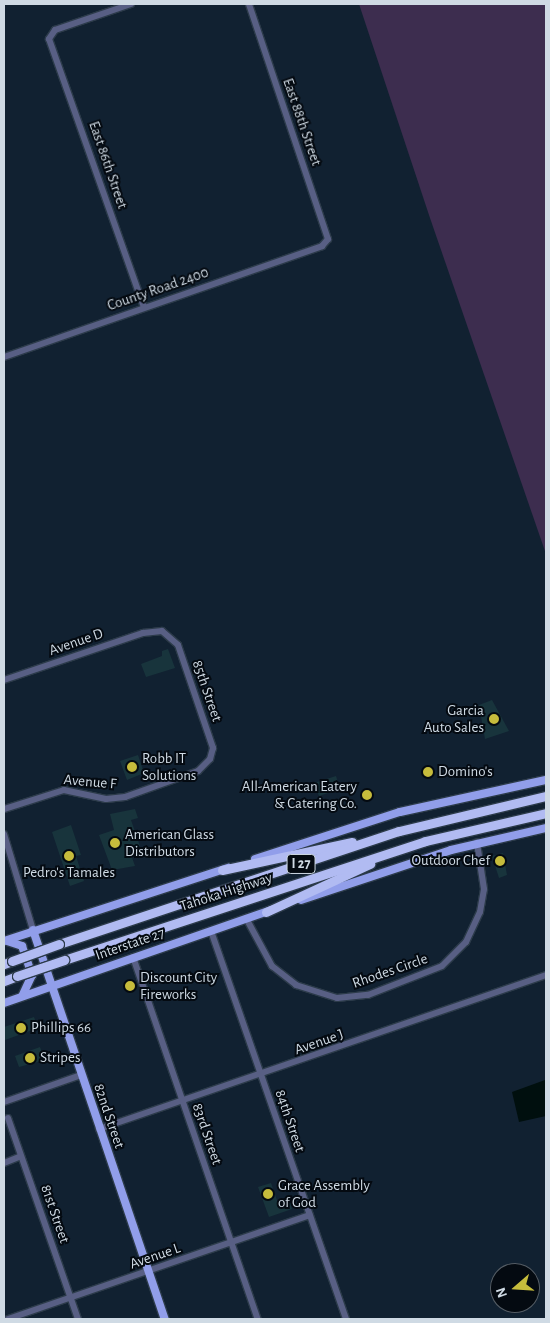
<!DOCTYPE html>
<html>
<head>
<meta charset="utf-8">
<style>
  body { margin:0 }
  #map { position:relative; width:550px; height:1323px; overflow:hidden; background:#112131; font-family:"Alegreya Sans",sans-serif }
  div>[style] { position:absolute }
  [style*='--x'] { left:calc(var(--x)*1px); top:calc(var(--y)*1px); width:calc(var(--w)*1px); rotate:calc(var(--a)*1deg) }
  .green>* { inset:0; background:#3d2d4f }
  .water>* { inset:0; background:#000f0e }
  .building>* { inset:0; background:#18343c }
  .roads { filter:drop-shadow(1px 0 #2c3b4a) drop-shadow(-1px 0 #2c3b4a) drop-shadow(0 1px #2c3b4a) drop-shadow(0 -1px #2c3b4a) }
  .minor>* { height:6px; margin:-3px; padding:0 3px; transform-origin:3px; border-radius:3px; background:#585f84 }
  .major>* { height:8px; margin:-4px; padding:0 4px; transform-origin:4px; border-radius:4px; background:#919eea }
  .highway>* { height:9px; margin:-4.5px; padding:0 4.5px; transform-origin:4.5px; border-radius:4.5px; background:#b1bbf2 }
  .bridges { filter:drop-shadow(1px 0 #2c3b4a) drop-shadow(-1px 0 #2c3b4a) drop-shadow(0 1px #2c3b4a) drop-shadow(0 -1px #2c3b4a) }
  .highway-bridge>* { height:9px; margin:-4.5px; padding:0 4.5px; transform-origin:4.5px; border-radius:4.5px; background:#b1bbf2 }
  .dots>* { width:14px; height:14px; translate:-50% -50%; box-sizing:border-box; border:2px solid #040a11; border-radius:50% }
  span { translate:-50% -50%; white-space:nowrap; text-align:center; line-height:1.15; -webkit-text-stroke:4px #040a11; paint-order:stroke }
  .shield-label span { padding:1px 4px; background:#040a11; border:1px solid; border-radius:4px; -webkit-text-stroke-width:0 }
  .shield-label { font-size:14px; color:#cfdae4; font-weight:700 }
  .street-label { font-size:15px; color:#cfdae4 }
  .poi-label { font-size:15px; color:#cfdae4 }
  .right { translate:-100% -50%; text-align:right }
  .left { translate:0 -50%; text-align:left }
  .frame { position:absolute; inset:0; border:5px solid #cfdae4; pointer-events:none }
  .north { position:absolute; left:490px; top:1263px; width:50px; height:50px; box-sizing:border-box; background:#040a11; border:1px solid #555d65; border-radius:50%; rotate:251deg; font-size:14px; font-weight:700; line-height:20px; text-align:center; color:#cfdae4 }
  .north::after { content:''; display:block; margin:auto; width:18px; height:22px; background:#c6bc3c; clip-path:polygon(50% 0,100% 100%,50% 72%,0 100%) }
</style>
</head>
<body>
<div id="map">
  <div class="green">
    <i style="clip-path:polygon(359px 4px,546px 4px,546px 554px,430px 218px)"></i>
  </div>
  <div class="water">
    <i style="clip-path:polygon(545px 1080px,546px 1116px,519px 1122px,512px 1092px)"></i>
  </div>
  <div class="building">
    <i style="clip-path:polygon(168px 649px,175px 668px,146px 677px,141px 664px,162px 656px,162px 651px)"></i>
    <i style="clip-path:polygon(492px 700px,509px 731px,485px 739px,479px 705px)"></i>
    <i style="clip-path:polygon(138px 755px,144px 773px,127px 780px,120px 761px)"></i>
    <i style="clip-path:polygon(336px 776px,340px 789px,319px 796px,314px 783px)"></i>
    <i style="clip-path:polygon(135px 809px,138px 818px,131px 820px,140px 846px,129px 849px,135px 866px,112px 870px,99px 835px,114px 830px,110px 814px)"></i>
    <i style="clip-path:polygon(71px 825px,81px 855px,76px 856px,84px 881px,70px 886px,52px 832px)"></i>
    <i style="clip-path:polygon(503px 853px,507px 875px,499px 878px,492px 856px)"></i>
    <i style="clip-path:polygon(34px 1017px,38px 1028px,5px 1040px,4px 1027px)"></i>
    <i style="clip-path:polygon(40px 1047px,45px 1060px,19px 1067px,15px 1056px)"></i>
    <i style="clip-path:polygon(271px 1183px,278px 1203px,289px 1200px,292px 1209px,269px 1217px,258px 1187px)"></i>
  </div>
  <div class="roads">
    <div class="minor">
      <i style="--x:131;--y:4;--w:80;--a:161.1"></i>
      <i style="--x:55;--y:30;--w:11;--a:124"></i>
      <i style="--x:49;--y:39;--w:284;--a:70.5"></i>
      <i style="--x:4;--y:357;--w:337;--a:-19.2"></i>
      <i style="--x:322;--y:246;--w:9;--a:-49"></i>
      <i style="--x:328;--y:239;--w:248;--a:-108.6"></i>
      <i style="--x:4;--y:680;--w:147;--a:-18.7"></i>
      <i style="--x:143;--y:633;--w:19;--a:-6"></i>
      <i style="--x:162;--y:631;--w:21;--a:41"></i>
      <i style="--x:178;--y:645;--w:109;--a:71.2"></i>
      <i style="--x:213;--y:748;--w:11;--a:105"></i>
      <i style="--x:210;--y:759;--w:17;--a:135"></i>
      <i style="--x:198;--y:771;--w:77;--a:160.4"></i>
      <i style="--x:125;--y:797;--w:19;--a:174"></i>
      <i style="--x:106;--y:799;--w:43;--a:-167.9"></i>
      <i style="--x:64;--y:790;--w:63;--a:162.4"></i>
      <i style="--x:4;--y:834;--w:100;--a:73.2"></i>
      <i style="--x:246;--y:918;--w:55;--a:61.6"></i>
      <i style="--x:272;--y:966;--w:31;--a:38"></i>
      <i style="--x:296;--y:985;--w:43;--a:17.6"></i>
      <i style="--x:337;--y:998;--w:31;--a:-6"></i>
      <i style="--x:368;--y:995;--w:79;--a:-21.4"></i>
      <i style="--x:442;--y:966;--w:34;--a:-45"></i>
      <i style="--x:466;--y:942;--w:33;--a:-65"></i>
      <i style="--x:480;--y:912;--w:23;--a:-80"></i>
      <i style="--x:484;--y:889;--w:47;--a:-98.7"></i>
      <i style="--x:211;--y:931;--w:411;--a:70.8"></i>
      <i style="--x:133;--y:957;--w:383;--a:71"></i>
      <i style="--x:4;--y:1102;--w:82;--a:-19.3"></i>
      <i style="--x:8;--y:1118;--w:213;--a:70.8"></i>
      <i style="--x:99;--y:1129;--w:473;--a:-19"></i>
      <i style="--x:4;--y:1163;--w:18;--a:-22"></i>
      <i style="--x:8;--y:1319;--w:319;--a:-19"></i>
    </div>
    <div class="major">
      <i style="--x:255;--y:859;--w:152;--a:-18"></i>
      <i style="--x:400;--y:812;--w:149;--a:-12.4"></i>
      <i style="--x:301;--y:900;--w:158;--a:-18.4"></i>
      <i style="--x:451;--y:850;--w:98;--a:-13"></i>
      <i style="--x:33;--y:930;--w:411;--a:71.3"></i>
      <i style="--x:4;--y:941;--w:236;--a:-18.1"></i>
      <i style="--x:7;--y:941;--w:16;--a:18"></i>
      <i style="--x:22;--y:946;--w:31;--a:71"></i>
      <i style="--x:32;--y:975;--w:23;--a:115"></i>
      <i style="--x:4;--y:1003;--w:283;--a:-19.2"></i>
    </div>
    <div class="highway">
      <i style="--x:222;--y:870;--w:133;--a:-12.2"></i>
      <i style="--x:266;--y:912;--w:115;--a:-24.8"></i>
      <i style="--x:59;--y:944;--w:358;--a:-18.4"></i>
      <i style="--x:399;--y:831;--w:151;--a:-13.4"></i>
      <i style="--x:64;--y:960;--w:380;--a:-18.2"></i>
      <i style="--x:425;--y:841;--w:124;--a:-13"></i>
      <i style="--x:4;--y:964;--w:9;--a:-21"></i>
      <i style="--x:4;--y:981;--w:14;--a:-21"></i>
    </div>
  </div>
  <div class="bridges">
    <div class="highway-bridge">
      <i style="--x:12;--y:961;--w:50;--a:-19.9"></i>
      <i style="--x:17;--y:976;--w:50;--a:-18.8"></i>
    </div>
  </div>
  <div class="dots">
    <i style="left:494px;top:719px;background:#c6bc3c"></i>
    <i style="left:132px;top:767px;background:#c6bc3c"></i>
    <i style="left:428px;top:772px;background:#c6bc3c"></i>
    <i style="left:367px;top:795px;background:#c6bc3c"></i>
    <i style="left:115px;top:843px;background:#c6bc3c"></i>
    <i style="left:69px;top:856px;background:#c6bc3c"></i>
    <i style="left:500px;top:861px;background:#c6bc3c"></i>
    <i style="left:130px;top:986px;background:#c6bc3c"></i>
    <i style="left:21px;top:1028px;background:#c6bc3c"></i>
    <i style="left:30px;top:1058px;background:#c6bc3c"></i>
    <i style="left:268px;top:1194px;background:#c6bc3c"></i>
  </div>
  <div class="shield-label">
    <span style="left:301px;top:864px">I 27</span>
  </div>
  <div class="street-label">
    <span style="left:302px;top:122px;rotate:71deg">East 88th Street</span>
    <span style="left:108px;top:165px;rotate:71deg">East 86th Street</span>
    <span style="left:158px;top:289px;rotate:-19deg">County Road 2400</span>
    <span style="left:76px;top:642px;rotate:-19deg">Avenue D</span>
    <span style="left:207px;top:691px;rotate:71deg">85th Street</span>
    <span style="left:90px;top:782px;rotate:5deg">Avenue F</span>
    <span style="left:226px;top:892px;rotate:-18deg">Tahoka Highway</span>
    <span style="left:130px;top:944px;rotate:-19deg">Interstate 27</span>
    <span style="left:390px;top:971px;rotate:-19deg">Rhodes Circle</span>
    <span style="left:319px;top:1042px;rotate:-19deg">Avenue J</span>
    <span style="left:109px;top:1116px;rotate:71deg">82nd Street</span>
    <span style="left:290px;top:1121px;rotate:71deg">84th Street</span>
    <span style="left:207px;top:1134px;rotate:71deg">83rd Street</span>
    <span style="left:55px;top:1214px;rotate:71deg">81st Street</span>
    <span style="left:155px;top:1256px;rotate:-19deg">Avenue L</span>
  </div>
  <div class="poi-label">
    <span class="right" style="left:484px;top:719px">Garcia<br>Auto Sales</span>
    <span class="left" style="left:142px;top:767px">Robb IT<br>Solutions</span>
    <span class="left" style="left:438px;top:772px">Domino's</span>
    <span class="right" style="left:357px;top:795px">All-American Eatery<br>&amp; Catering Co.</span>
    <span class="left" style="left:125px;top:843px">American Glass<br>Distributors</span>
    <span class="right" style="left:490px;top:861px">Outdoor Chef</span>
    <span style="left:69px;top:873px">Pedro's Tamales</span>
    <span class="left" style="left:140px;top:986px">Discount City<br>Fireworks</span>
    <span class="left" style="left:31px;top:1028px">Phillips 66</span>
    <span class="left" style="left:40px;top:1058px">Stripes</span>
    <span class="left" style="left:278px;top:1194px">Grace Assembly<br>of God</span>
  </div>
  <div class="frame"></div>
  <div class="north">N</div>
</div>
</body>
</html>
